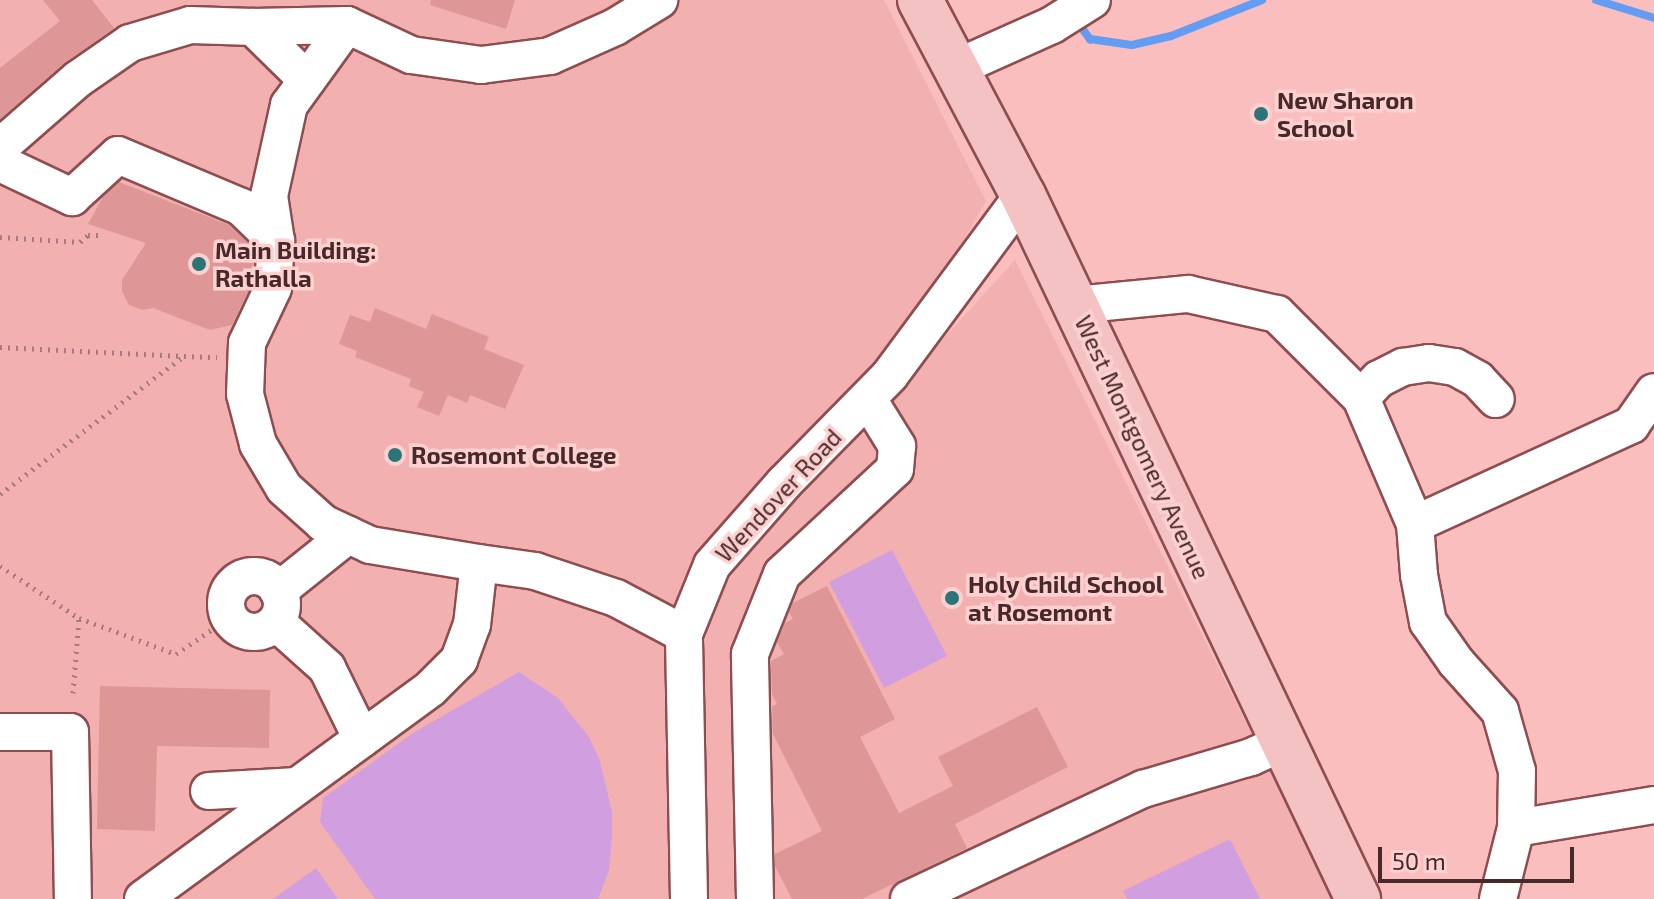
<!DOCTYPE html>
<html>
<head>
<meta charset="utf-8">
<style>
  body { margin:0 }
  #map { position:relative; width:1654px; height:899px; overflow:hidden; background:#fbbebf; font-family:"Exo 2",sans-serif }
  div>[style] { position:absolute }
  [style*='--x'] { left:calc(var(--x)*1px); top:calc(var(--y)*1px); width:calc(var(--w)*1px); rotate:calc(var(--a)*1deg) }
  .built>* { inset:0; background:#f2b0b0 }
  .green>* { inset:0; background:#d19fe0 }
  .stream>* { height:8px; margin:-4px; padding:0 4px; transform-origin:4px; border-radius:4px; background:#629cf3 }
  .building>* { inset:0; background:#de9697 }
  .path>* { height:5px; margin-top:-2.5px; transform-origin:0; background:repeating-linear-gradient(90deg,#a87a7b 0 2px,transparent 0 8px) }
  .roads { filter:drop-shadow(2px 0 #8e4d4f) drop-shadow(-2px 0 #8e4d4f) drop-shadow(0 2px #8e4d4f) drop-shadow(0 -2px #8e4d4f) }
  .minor>* { height:36px; margin:-18px; padding:0 18px; transform-origin:18px; border-radius:18px; background:#fff }
  .minor>.ring { margin:-18px; padding:0; box-sizing:content-box; background:none; border:36px solid #fff; border-radius:50% }
  .major>* { height:44px; margin:-22px; padding:0 22px; transform-origin:22px; border-radius:22px; background:#f5c2c4 }
  .dots>* { width:22px; height:22px; translate:-50% -50%; box-sizing:border-box; border:4px solid #fed0d0; border-radius:50% }
  span { translate:-50% -50%; white-space:nowrap; text-align:center; line-height:1.15; -webkit-text-stroke:7px #fed0d0; paint-order:stroke }
  .poi-label { font-size:24px; color:#46292a; font-weight:700 }
  .left { translate:0 -50%; text-align:left }
  .street-label { font-size:24px; color:#46292a }
  .scale { position:absolute; left:1378px; top:847px; width:196px; height:36px; box-sizing:border-box; border:4px solid #46292a; border-top:0; padding-left:10px; font-size:24px; line-height:28px; white-space:nowrap; color:#46292a; -webkit-text-stroke:6px #fed0d0; paint-order:stroke }
</style>
</head>
<body>
<div id="map">
  <div class="built">
    <i style="clip-path:polygon(0 0,884px 0,986px 201px,947px 269px,895px 344px,827px 419px,753px 490px,708px 549px,675px 899px,0 899px)"></i>
    <i style="clip-path:polygon(1015px 260px,1334px 899px,702px 899px,698px 686px,708px 625px,732px 571px,768px 521px,894px 393px)"></i>
  </div>
  <div class="green">
    <i style="clip-path:polygon(892px 550px,947px 656px,884px 688px,829px 582px)"></i>
    <i style="clip-path:polygon(519px 672px,558px 698px,589px 737px,600px 761px,612px 812px,612px 839px,609px 870px,598px 899px,375px 899px,320px 822px,323px 798px,413px 733px)"></i>
    <i style="clip-path:polygon(1230px 839px,1260px 899px,1127px 899px,1123px 891px)"></i>
    <i style="clip-path:polygon(316px 868px,338px 899px,273px 899px)"></i>
  </div>
  <div class="stream">
    <i style="--x:1596;--y:0;--w:61;--a:17.2"></i>
    <i style="--x:1076;--y:20;--w:24;--a:54"></i>
    <i style="--x:1090;--y:39;--w:42;--a:8.1"></i>
    <i style="--x:1132;--y:45;--w:40;--a:-13"></i>
    <i style="--x:1171;--y:36;--w:98;--a:-21.6"></i>
  </div>
  <div class="building">
    <i style="clip-path:polygon(43px 0,92px 0,114px 28px,64px 63px,0 119px,0 68px,60px 21px)"></i>
    <i style="clip-path:polygon(431px 0,515px 0,506px 29px,430px 5px)"></i>
    <i style="clip-path:polygon(119px 182px,229px 225px,254px 249px,252px 283px,232px 325px,210px 330px,153px 308px,143px 310px,129px 305px,122px 291px,122px 280px,146px 243px,88px 224px,103px 197px)"></i>
    <i style="clip-path:polygon(375px 308px,426px 329px,432px 314px,489px 337px,484px 349px,524px 365px,505px 409px,470px 395px,467px 403px,448px 395px,439px 416px,417px 407px,424px 392px,409px 386px,411px 379px,355px 357px,357px 351px,339px 344px,350px 315px,370px 322px)"></i>
    <i style="clip-path:polygon(827px 586px,895px 719px,860px 737px,899px 813px,953px 786px,938px 757px,1037px 707px,1068px 767px,955px 824px,967px 848px,862px 899px,792px 899px,775px 866px,775px 854px,822px 831px,773px 734px,772px 706px,777px 704px,772px 694px,771px 661px,784px 654px,777px 642px,785px 623px,793px 619px,789px 612px,793px 603px)"></i>
    <i style="clip-path:polygon(100px 686px,270px 690px,269px 748px,157px 746px,155px 831px,97px 829px)"></i>
  </div>
  <div class="path">
    <i style="--x:0;--y:237;--w:80;--a:3.6"></i>
    <i style="--x:80;--y:242;--w:11;--a:-41"></i>
    <i style="--x:88;--y:235;--w:15;--a:0"></i>
    <i style="--x:0;--y:347;--w:183;--a:2.8"></i>
    <i style="--x:0;--y:494;--w:230;--a:-36.9"></i>
    <i style="--x:184;--y:356;--w:33;--a:2"></i>
    <i style="--x:0;--y:566;--w:95;--a:33.4"></i>
    <i style="--x:79;--y:618;--w:103;--a:20.4"></i>
    <i style="--x:176;--y:654;--w:64;--a:-34.2"></i>
    <i style="--x:73;--y:693;--w:75;--a:-85.4"></i>
  </div>
  <div class="roads">
    <div class="minor">
      <i style="--x:347;--y:25;--w:71;--a:25.1"></i>
      <i style="--x:411;--y:55;--w:71;--a:8.1"></i>
      <i style="--x:481;--y:65;--w:70;--a:-7.4"></i>
      <i style="--x:550;--y:56;--w:71;--a:-24"></i>
      <i style="--x:615;--y:27;--w:52;--a:-31.5"></i>
      <i style="--x:956;--y:68;--w:105;--a:-24.1"></i>
      <i style="--x:1052;--y:25;--w:47;--a:-32"></i>
      <i style="--x:307;--y:80;--w:76;--a:-135.5"></i>
      <i style="--x:253;--y:27;--w:94;--a:-1.2"></i>
      <i style="--x:347;--y:25;--w:99;--a:125.9"></i>
      <i style="--x:289;--y:105;--w:93;--a:102.4"></i>
      <i style="--x:269;--y:196;--w:46;--a:81.2"></i>
      <i style="--x:276;--y:241;--w:47;--a:93.7"></i>
      <i style="--x:273;--y:288;--w:61;--a:115.3"></i>
      <i style="--x:247;--y:343;--w:51;--a:92.2"></i>
      <i style="--x:245;--y:394;--w:52;--a:75.4"></i>
      <i style="--x:258;--y:444;--w:51;--a:59.4"></i>
      <i style="--x:284;--y:488;--w:52;--a:41.9"></i>
      <i style="--x:323;--y:523;--w:52;--a:25.1"></i>
      <i style="--x:370;--y:545;--w:110;--a:9.4"></i>
      <i style="--x:0;--y:147;--w:103;--a:-41.1"></i>
      <i style="--x:78;--y:79;--w:63;--a:-34.7"></i>
      <i style="--x:130;--y:43;--w:63;--a:-16.7"></i>
      <i style="--x:190;--y:25;--w:63;--a:1.8"></i>
      <i style="--x:0;--y:163;--w:80;--a:25.3"></i>
      <i style="--x:72;--y:197;--w:62;--a:-42.4"></i>
      <i style="--x:118;--y:155;--w:134;--a:22.9"></i>
      <i style="--x:241;--y:207;--w:49;--a:44.2"></i>
      <i style="--x:1075;--y:305;--w:114;--a:-5.6"></i>
      <i style="--x:1188;--y:294;--w:91;--a:12.7"></i>
      <i style="--x:1277;--y:314;--w:119;--a:45"></i>
      <i style="--x:1361;--y:398;--w:137;--a:66.8"></i>
      <i style="--x:1415;--y:524;--w:51;--a:85.5"></i>
      <i style="--x:1419;--y:575;--w:48;--a:79.2"></i>
      <i style="--x:1428;--y:622;--w:49;--a:55"></i>
      <i style="--x:1456;--y:662;--w:66;--a:48.1"></i>
      <i style="--x:1500;--y:711;--w:62;--a:74.2"></i>
      <i style="--x:1517;--y:771;--w:57;--a:91"></i>
      <i style="--x:1516;--y:828;--w:140;--a:-9.5"></i>
      <i style="--x:1361;--y:398;--w:26;--a:-47"></i>
      <i style="--x:1379;--y:379;--w:27;--a:-27"></i>
      <i style="--x:1403;--y:367;--w:26;--a:-9"></i>
      <i style="--x:1429;--y:363;--w:26;--a:9"></i>
      <i style="--x:1455;--y:367;--w:26;--a:29"></i>
      <i style="--x:1478;--y:380;--w:26;--a:47"></i>
      <i style="--x:1415;--y:524;--w:238;--a:-24.6"></i>
      <i style="--x:1631;--y:425;--w:40;--a:-55.1"></i>
      <i class="ring" style="left:226px;top:576px;width:20px;height:20px"></i>
      <i style="--x:278;--y:591;--w:90;--a:-38.7"></i>
      <i style="--x:276;--y:622;--w:69;--a:42"></i>
      <i style="--x:327;--y:668;--w:79;--a:63.8"></i>
      <i style="--x:0;--y:732;--w:70;--a:0"></i>
      <i style="--x:70;--y:732;--w:167;--a:89"></i>
      <i style="--x:209;--y:791;--w:88;--a:-3.3"></i>
      <i style="--x:143;--y:899;--w:357;--a:-36.2"></i>
      <i style="--x:431;--y:688;--w:40;--a:-45"></i>
      <i style="--x:459;--y:660;--w:37;--a:-70"></i>
      <i style="--x:472;--y:625;--w:62;--a:-83.6"></i>
      <i style="--x:479;--y:563;--w:57;--a:8.1"></i>
      <i style="--x:535;--y:571;--w:85;--a:18.4"></i>
      <i style="--x:616;--y:598;--w:77;--a:27.9"></i>
      <i style="--x:689;--y:899;--w:265;--a:-91.1"></i>
      <i style="--x:684;--y:634;--w:74;--a:-67.9"></i>
      <i style="--x:712;--y:565;--w:109;--a:-48.7"></i>
      <i style="--x:784;--y:483;--w:151;--a:-45.5"></i>
      <i style="--x:890;--y:375;--w:224;--a:-53.5"></i>
      <i style="--x:755;--y:899;--w:245;--a:-91.2"></i>
      <i style="--x:750;--y:654;--w:86;--a:-68.2"></i>
      <i style="--x:782;--y:574;--w:154;--a:-42.9"></i>
      <i style="--x:895;--y:469;--w:23;--a:-85"></i>
      <i style="--x:897;--y:446;--w:55;--a:-121.7"></i>
      <i style="--x:909;--y:899;--w:259;--a:-25.2"></i>
      <i style="--x:1143;--y:789;--w:113;--a:-16.5"></i>
      <i style="--x:1251;--y:757;--w:36;--a:-24"></i>
      <i style="--x:1498;--y:899;--w:73;--a:-75.8"></i>
    </div>
    <div class="major">
      <i style="--x:920;--y:0;--w:221;--a:62.2"></i>
      <i style="--x:1023;--y:195;--w:780;--a:64.55"></i>
    </div>
  </div>
  <div class="dots">
    <i style="left:1261px;top:114px;background:#2b7578"></i>
    <i style="left:199px;top:264px;background:#2b7578"></i>
    <i style="left:395px;top:455px;background:#2b7578"></i>
    <i style="left:952px;top:598px;background:#2b7578"></i>
  </div>
  <div class="poi-label">
    <span class="left" style="left:1277px;top:114px">New Sharon<br>School</span>
    <span class="left" style="left:215px;top:264px">Main Building:<br>Rathalla</span>
    <span class="left" style="left:411px;top:455px">Rosemont College</span>
    <span class="left" style="left:968px;top:598px">Holy Child School<br>at Rosemont</span>
  </div>
  <div class="street-label">
    <span style="left:1143px;top:447px;rotate:65deg">West Montgomery Avenue</span>
    <span style="left:778px;top:495px;rotate:-47deg">Wendover Road</span>
  </div>
  <div class="scale">50 m</div>
</div>
</body>
</html>
